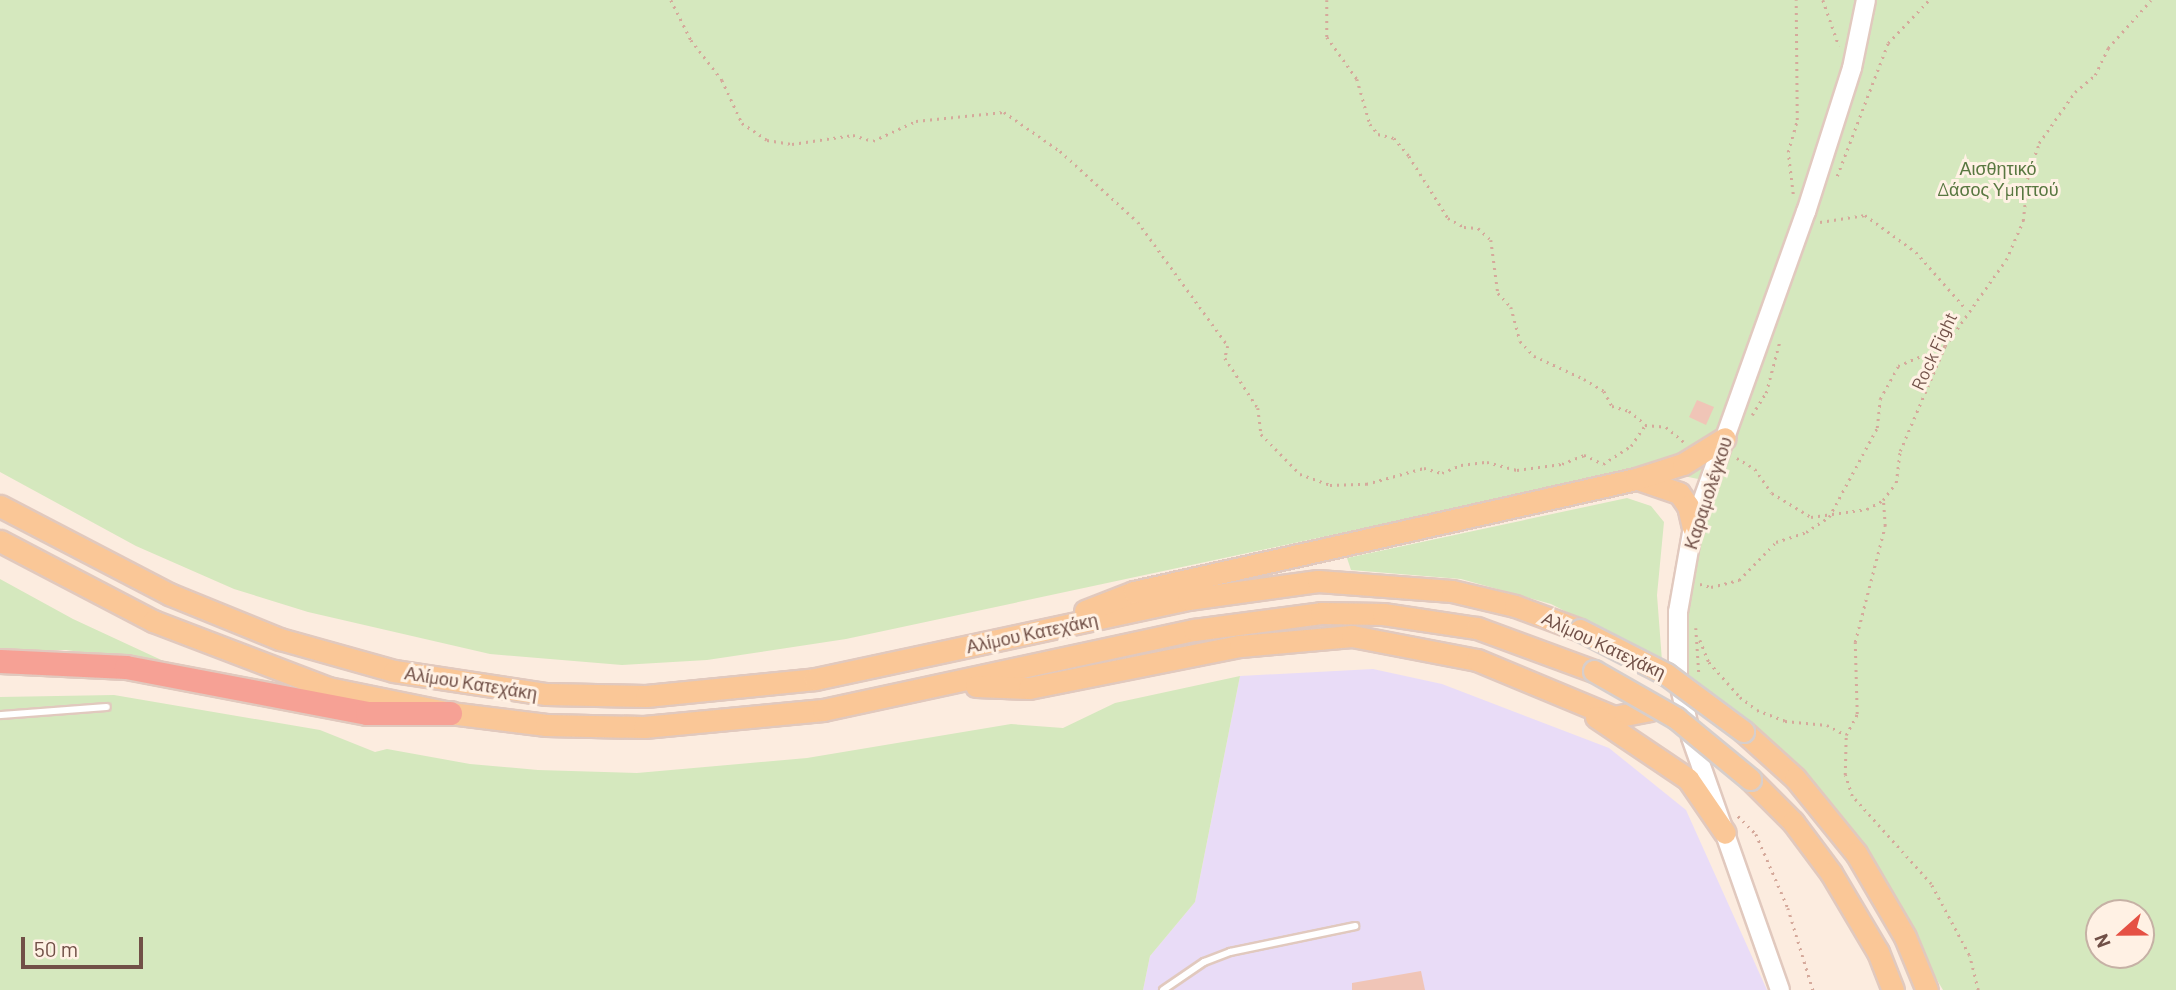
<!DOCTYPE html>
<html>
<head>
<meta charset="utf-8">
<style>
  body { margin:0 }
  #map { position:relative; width:2176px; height:990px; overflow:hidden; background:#fcecdf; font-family:Barlow,sans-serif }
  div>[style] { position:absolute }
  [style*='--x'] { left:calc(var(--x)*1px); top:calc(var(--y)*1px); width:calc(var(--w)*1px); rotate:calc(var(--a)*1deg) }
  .education>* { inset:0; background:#e9dcf7 }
  .green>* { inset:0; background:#d5e8be }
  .building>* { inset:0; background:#f0c5b7 }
  .path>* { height:2.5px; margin-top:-1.25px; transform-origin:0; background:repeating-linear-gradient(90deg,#d5a99b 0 2px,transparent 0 7px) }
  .roads { filter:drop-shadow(2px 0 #e1c9be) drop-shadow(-2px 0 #e1c9be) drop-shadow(0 2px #e1c9be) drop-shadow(0 -2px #e1c9be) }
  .lane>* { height:6px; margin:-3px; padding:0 3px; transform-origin:3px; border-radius:3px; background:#fff }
  .secondary>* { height:18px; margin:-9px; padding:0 9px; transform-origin:9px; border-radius:9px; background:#fff }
  .primary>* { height:21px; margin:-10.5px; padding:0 10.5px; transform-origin:10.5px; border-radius:10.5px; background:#fac797 }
  .highway>* { height:23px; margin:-11.5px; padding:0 11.5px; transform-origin:11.5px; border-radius:11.5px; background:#f6a195 }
  .bridges { filter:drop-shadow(2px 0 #d7cecb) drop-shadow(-2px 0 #d7cecb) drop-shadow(0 2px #d7cecb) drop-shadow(0 -2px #d7cecb) }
  .primary-bridge>* { height:21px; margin:-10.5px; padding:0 10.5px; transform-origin:10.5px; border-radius:10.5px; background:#fac797 }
  span { translate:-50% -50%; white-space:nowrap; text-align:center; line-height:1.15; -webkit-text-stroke:6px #fff1e4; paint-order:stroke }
  .park-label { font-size:18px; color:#587740 }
  .street-label { font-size:18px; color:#715047 }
  .north { position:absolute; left:2085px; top:899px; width:70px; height:70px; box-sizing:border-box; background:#fff1e4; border:2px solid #c6b1a5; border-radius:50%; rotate:249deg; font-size:19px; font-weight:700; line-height:28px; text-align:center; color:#715047 }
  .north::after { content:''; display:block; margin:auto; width:24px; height:32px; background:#e55144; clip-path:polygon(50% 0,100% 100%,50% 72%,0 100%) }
  .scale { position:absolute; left:21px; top:937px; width:122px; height:32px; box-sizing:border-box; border:4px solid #715047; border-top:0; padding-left:9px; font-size:21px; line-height:24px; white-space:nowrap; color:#715047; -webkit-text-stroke:5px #fff1e4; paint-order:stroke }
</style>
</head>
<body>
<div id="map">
  <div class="education">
    <i style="clip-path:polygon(1373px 669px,1442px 684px,1609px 748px,1686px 810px,1767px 990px,1143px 990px,1150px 956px,1195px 902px,1240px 676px)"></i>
  </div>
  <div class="green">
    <i style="clip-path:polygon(evenodd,0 0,2176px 0,2176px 990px,1943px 990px,1854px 839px,1683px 677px,1684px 604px,1713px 482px,1644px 468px,846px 639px,707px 660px,622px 665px,490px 654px,308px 612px,234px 589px,136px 546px,0 472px,0 0,2099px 913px,2141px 913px,2141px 955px,2099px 955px,2099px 913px)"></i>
    <i style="clip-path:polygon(1627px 498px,1651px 506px,1664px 522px,1657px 595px,1662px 661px,1551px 604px,1461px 579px,1351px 570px,1347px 558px)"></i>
    <i style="clip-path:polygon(0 579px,73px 619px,170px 664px,66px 650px,0 650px)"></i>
    <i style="clip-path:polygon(1240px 676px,1195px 902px,1150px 956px,1143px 990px,0 990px,0 697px,114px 695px,320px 730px,375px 752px,387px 749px,470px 764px,538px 770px,637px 773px,807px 758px,1011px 724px,1063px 728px,1115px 703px)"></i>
  </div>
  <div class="building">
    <i style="clip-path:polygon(1697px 400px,1714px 407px,1706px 425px,1689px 417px)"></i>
    <i style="clip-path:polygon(1421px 971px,1425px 990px,1352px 990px,1352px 983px)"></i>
  </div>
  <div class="path">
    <i style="--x:671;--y:0;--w:45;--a:63.4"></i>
    <i style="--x:691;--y:40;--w:51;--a:52.2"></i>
    <i style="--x:722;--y:80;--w:47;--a:65.1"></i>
    <i style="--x:742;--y:123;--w:30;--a:34"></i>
    <i style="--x:767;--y:140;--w:25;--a:9"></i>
    <i style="--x:792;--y:144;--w:62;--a:-8.4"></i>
    <i style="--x:853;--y:135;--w:21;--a:17"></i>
    <i style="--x:873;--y:141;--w:47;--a:-24.9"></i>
    <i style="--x:916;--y:121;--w:88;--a:-5.8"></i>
    <i style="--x:1004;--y:112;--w:68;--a:34.9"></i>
    <i style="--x:1060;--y:151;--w:105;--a:42.3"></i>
    <i style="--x:1138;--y:222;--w:153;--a:54"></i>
    <i style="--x:1228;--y:346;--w:12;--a:104"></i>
    <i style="--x:1225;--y:358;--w:60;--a:56.6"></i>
    <i style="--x:1258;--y:408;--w:26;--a:83"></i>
    <i style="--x:1261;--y:434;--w:56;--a:45.7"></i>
    <i style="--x:1300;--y:474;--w:32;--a:20"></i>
    <i style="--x:1330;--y:485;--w:36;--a:-2"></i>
    <i style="--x:1366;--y:484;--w:60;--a:-15.4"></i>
    <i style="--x:1424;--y:468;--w:19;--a:16"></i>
    <i style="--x:1442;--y:473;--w:21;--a:-23"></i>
    <i style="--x:1461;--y:465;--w:26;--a:-7"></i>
    <i style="--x:1487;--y:462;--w:31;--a:15"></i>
    <i style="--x:1517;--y:470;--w:45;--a:-7.6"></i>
    <i style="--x:1562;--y:464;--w:24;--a:-22"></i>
    <i style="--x:1584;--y:455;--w:21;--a:25"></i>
    <i style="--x:1603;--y:464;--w:33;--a:-33"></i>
    <i style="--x:1631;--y:446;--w:25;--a:-56"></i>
    <i style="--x:1645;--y:425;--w:21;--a:5"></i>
    <i style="--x:1666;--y:427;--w:23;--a:40"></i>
    <i style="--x:1327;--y:0;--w:37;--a:90"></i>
    <i style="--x:1327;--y:37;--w:52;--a:54.5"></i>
    <i style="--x:1357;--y:79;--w:47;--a:73.9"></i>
    <i style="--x:1370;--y:124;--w:13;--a:51"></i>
    <i style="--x:1378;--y:134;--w:16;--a:14"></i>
    <i style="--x:1394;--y:138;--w:23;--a:50"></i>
    <i style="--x:1409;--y:156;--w:73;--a:57.8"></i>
    <i style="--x:1448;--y:218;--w:18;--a:29"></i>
    <i style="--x:1464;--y:227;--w:14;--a:4"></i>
    <i style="--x:1478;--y:228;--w:18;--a:43"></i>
    <i style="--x:1491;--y:240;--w:53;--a:82.5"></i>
    <i style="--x:1498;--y:293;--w:19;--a:47"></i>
    <i style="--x:1511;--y:307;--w:35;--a:75"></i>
    <i style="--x:1520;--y:341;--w:21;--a:47"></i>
    <i style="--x:1534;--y:356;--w:55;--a:24.7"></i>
    <i style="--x:1584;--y:379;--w:23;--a:31"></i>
    <i style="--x:1604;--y:391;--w:17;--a:62"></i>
    <i style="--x:1612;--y:406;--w:18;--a:16"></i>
    <i style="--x:1629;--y:411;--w:21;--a:39"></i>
    <i style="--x:1823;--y:0;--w:49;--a:70.8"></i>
    <i style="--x:1837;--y:176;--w:142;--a:-69"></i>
    <i style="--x:1888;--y:43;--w:59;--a:-46.4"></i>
    <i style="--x:1793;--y:194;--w:42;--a:-96.8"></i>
    <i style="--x:1788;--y:152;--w:33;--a:-74"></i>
    <i style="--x:1797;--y:120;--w:120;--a:-90.5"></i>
    <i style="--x:1820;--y:222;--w:46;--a:-8.8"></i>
    <i style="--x:1865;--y:215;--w:63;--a:36"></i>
    <i style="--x:1916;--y:252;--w:76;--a:48.7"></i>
    <i style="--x:1752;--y:415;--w:26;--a:-58"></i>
    <i style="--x:1766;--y:393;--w:55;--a:-75.2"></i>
    <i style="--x:1737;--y:458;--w:21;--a:31"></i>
    <i style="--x:1755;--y:469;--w:29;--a:55"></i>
    <i style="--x:1772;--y:493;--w:46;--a:31.6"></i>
    <i style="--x:1811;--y:517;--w:57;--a:-8.1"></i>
    <i style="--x:1867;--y:509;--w:18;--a:-29"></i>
    <i style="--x:1700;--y:584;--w:11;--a:15"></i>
    <i style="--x:1711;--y:587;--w:29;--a:-14"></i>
    <i style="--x:1739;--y:580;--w:53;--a:-45.8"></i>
    <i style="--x:1776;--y:542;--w:32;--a:-18"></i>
    <i style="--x:1806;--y:532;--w:27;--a:-33"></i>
    <i style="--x:1829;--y:517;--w:101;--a:-61.7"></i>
    <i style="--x:1877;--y:428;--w:29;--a:-84"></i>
    <i style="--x:1880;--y:399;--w:38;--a:-61"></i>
    <i style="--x:1898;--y:366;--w:51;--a:-23.1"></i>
    <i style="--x:1696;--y:628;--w:45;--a:86.2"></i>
    <i style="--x:1700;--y:640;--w:24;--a:68"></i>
    <i style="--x:1709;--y:662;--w:47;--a:48.5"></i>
    <i style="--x:1740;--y:697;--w:21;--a:37"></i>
    <i style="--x:1757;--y:710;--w:30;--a:21"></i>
    <i style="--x:1785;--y:721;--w:42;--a:5.4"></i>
    <i style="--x:1827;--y:725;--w:21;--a:28"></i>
    <i style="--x:1738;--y:816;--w:25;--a:45"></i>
    <i style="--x:1756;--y:834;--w:81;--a:66.6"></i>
    <i style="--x:1788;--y:908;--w:86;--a:73"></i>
    <i style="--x:1978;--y:990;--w:36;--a:-104"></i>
    <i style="--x:1969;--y:955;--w:81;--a:-118.2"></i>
    <i style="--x:1931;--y:884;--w:118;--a:-131.9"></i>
    <i style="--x:1852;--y:796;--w:22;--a:-108"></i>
    <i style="--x:1845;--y:775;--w:40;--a:-88.6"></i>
    <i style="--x:1846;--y:735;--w:24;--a:-62"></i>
    <i style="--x:1857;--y:714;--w:72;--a:-91.6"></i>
    <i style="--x:1855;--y:642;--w:120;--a:-75.5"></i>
    <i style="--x:1885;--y:526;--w:26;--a:-94"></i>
    <i style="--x:1883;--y:500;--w:21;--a:-53"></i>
    <i style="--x:1896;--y:483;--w:32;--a:-83"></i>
    <i style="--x:1900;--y:451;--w:114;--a:-66.8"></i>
    <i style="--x:1945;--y:346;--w:105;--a:-54.7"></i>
    <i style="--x:2006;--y:260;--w:43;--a:-66.4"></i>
    <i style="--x:2023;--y:221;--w:47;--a:-83.9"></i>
    <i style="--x:2028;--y:174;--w:33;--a:-70"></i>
    <i style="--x:2039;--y:143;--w:62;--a:-54.8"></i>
    <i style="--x:2075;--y:92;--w:26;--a:-40"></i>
    <i style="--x:2095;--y:75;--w:30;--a:-64"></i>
    <i style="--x:2108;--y:48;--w:64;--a:-48.1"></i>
  </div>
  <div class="roads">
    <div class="lane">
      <i style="--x:0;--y:715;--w:107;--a:-4.3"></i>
      <i style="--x:1163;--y:990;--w:50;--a:-34.3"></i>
      <i style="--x:1204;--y:962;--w:28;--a:-21"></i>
      <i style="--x:1230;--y:952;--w:128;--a:-11.7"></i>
    </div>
    <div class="secondary">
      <i style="--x:1780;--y:990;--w:268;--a:-109.4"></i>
      <i style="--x:1691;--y:737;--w:60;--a:-102.4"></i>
      <i style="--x:1678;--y:678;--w:66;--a:-90"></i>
      <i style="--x:1678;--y:612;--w:86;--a:-80"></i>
      <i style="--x:1693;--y:527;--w:335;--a:-70.3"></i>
      <i style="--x:1806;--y:212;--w:151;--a:-72.3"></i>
      <i style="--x:1852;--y:68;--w:69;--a:-78.4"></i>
    </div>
    <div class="primary">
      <i style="--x:1641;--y:480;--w:40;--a:18.9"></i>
      <i style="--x:1679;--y:493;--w:16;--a:55"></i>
      <i style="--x:1688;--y:506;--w:22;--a:77"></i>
      <i style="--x:0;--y:506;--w:191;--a:27.5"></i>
      <i style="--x:169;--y:594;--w:120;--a:22.1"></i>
      <i style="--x:280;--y:639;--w:118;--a:15.7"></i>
      <i style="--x:394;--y:671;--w:154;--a:8.6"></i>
      <i style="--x:546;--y:694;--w:100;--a:1.1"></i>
      <i style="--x:646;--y:696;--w:170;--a:-5.7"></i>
      <i style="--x:815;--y:679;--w:381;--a:-12.1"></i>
      <i style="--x:1188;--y:599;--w:131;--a:-7.9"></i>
      <i style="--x:1318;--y:581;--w:134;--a:4.3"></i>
      <i style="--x:1452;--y:591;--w:65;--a:13.4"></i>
      <i style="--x:1515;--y:606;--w:69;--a:20.3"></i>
      <i style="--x:0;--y:541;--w:173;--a:27.6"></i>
      <i style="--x:153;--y:621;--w:187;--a:20.9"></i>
      <i style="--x:328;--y:688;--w:125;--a:11.6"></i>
      <i style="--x:450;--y:713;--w:97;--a:7.1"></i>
      <i style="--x:546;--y:725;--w:98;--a:1.2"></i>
      <i style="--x:644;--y:727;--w:180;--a:-5.4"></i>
      <i style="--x:823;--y:710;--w:380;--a:-12.2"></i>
      <i style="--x:1194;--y:630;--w:128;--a:-7.6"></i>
      <i style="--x:1321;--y:613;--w:62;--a:0.9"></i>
      <i style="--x:1383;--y:614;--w:95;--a:8.5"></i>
      <i style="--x:1477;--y:628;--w:125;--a:20.2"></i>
      <i style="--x:1085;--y:611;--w:53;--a:-21.2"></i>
      <i style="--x:1134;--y:592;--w:515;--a:-12.69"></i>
      <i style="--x:1636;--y:479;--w:49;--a:-17.7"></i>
      <i style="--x:1683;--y:464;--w:49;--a:-31.8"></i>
      <i style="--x:976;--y:686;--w:53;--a:2.2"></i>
      <i style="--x:1029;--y:688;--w:215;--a:-11.3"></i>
      <i style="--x:1240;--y:646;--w:112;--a:-5.1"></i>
      <i style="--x:1352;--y:636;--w:127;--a:10.9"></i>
      <i style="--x:1477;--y:660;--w:148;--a:22.6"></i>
      <i style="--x:1614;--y:717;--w:37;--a:-11"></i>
      <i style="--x:1596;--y:717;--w:111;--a:34"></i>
      <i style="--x:1688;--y:779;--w:65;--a:55.6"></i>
      <i style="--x:1743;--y:731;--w:70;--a:42.1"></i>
      <i style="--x:1795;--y:778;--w:97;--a:50.9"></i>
      <i style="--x:1856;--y:853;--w:97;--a:59.7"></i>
      <i style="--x:1905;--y:937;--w:57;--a:67.5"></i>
      <i style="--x:1750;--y:779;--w:61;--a:45"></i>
      <i style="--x:1793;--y:822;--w:64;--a:53.3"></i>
      <i style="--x:1831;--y:873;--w:92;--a:59.3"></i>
      <i style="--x:1878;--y:952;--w:41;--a:68.5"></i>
    </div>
    <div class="highway">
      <i style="--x:0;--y:661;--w:126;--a:2.7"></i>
      <i style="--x:126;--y:667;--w:245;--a:10.8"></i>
      <i style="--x:367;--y:713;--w:83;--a:0"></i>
    </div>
  </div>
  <div class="bridges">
    <div class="primary-bridge">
      <i style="--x:1580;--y:630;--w:97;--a:27.1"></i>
      <i style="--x:1666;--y:674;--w:96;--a:36.5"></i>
      <i style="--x:1594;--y:671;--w:95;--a:29.8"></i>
      <i style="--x:1676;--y:718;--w:96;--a:39.5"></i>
    </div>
  </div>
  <div class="park-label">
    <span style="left:1998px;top:179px">Αισθητικό<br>Δάσος Υμηττού</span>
  </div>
  <div class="street-label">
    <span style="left:1934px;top:351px;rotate:-65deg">Rock Fight</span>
    <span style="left:1708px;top:493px;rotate:-72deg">Καραμολέγκου</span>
    <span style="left:1032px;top:633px;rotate:-12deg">Αλίμου Κατεχάκη</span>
    <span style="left:1604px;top:645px;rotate:25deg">Αλίμου Κατεχάκη</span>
    <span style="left:471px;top:683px;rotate:9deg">Αλίμου Κατεχάκη</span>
  </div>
  <div class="north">N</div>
  <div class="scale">50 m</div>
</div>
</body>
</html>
